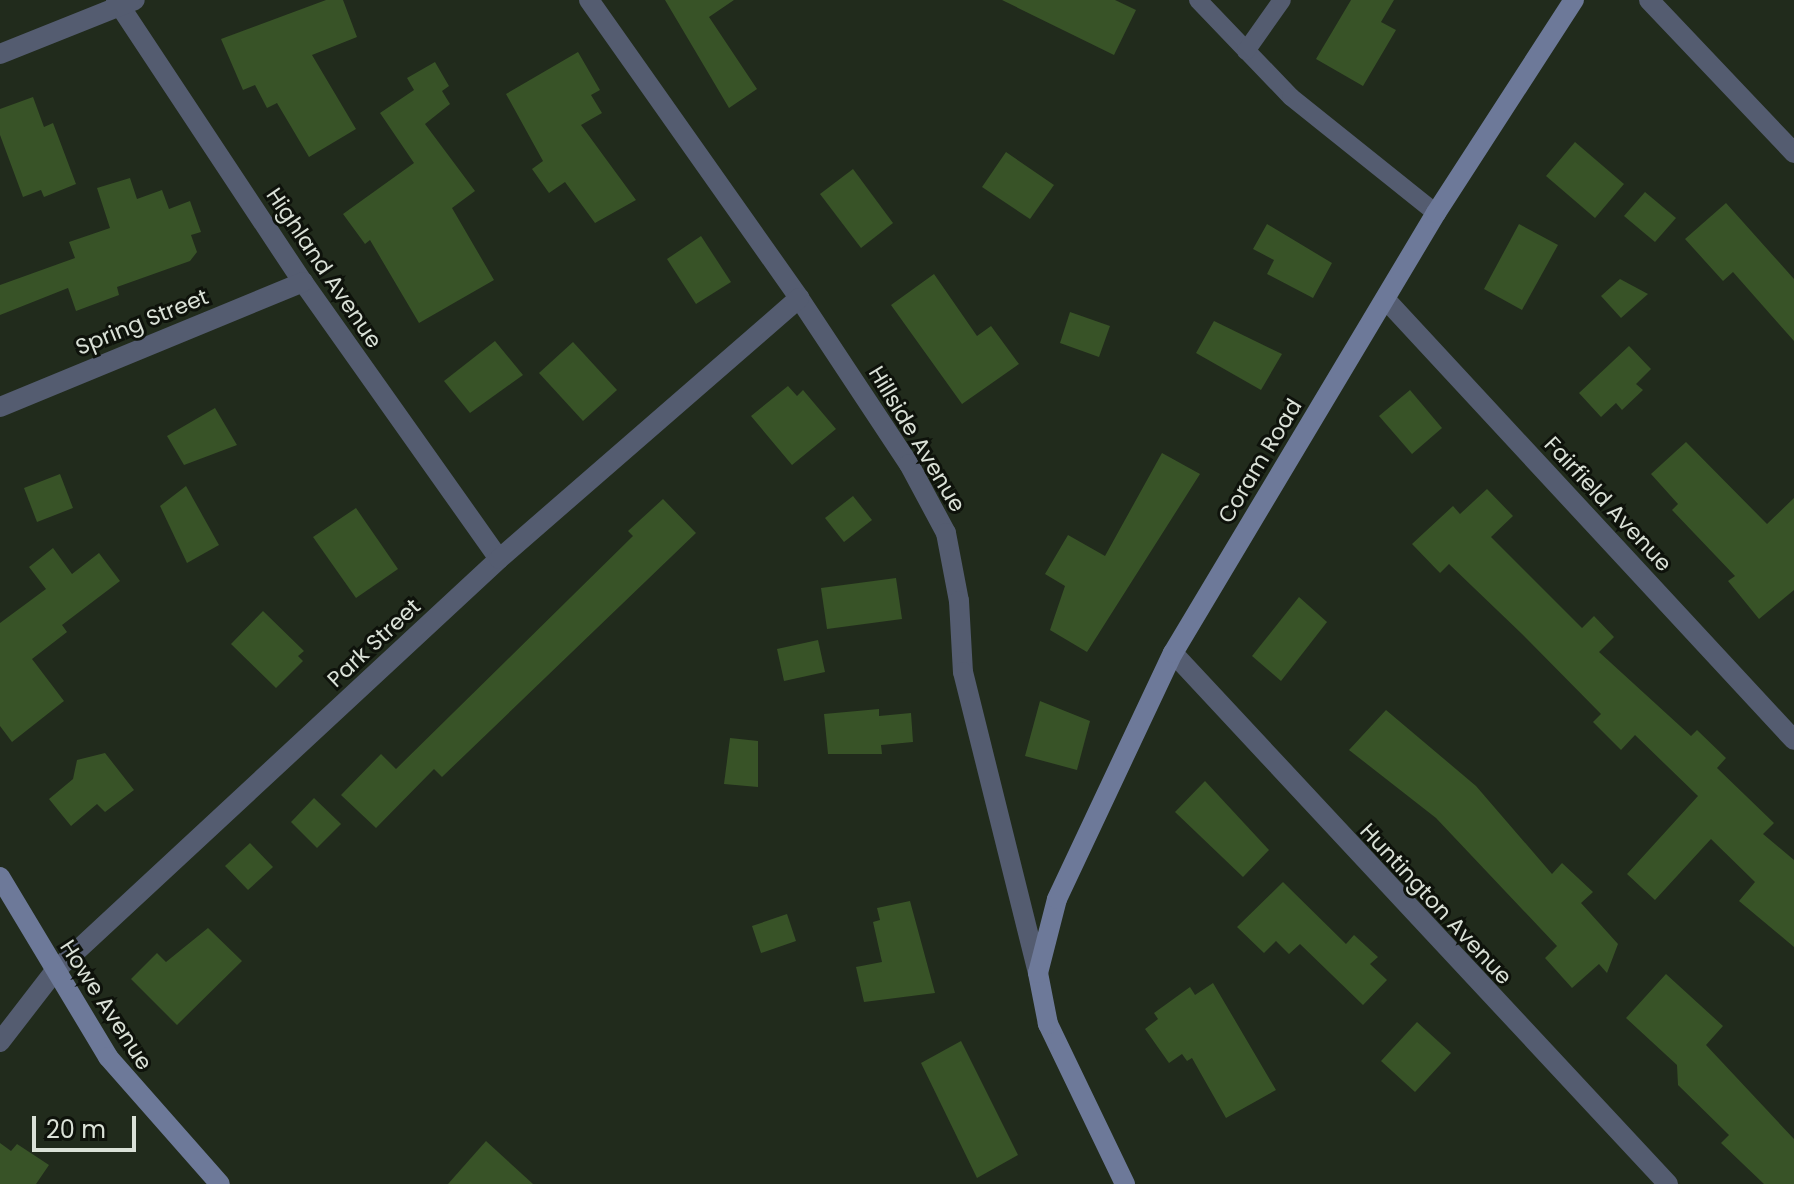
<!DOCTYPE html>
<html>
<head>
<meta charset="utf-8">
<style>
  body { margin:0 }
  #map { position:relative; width:1794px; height:1184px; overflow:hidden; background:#212b1c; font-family:Poppins,sans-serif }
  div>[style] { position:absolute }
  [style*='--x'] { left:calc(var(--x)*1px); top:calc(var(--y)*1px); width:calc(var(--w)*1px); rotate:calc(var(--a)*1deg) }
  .building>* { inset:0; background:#385327 }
  .lane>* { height:18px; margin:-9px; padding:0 9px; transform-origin:9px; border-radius:9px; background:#545c70 }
  .street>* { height:20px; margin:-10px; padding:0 10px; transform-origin:10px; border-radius:10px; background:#545c70 }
  .secondary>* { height:20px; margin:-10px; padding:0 10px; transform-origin:10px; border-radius:10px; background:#6d7999 }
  span { translate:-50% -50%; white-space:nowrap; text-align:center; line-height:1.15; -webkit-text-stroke:6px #0e120b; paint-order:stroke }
  .street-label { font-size:22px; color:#dae1d7 }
  .scale { position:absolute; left:32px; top:1116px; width:104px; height:36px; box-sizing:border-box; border:4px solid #dae1d7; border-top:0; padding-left:10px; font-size:24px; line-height:28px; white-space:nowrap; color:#dae1d7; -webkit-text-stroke:6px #0e120b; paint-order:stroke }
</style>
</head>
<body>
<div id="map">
  <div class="building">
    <i style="clip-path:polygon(326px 0,343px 0,357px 37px,312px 55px,356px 129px,309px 157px,277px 103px,267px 108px,255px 85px,243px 90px,221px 39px)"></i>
    <i style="clip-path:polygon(665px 0,734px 0,709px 17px,757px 89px,729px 108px)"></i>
    <i style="clip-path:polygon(1002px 0,1115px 0,1136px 10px,1114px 55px)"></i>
    <i style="clip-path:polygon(1351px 0,1394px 0,1381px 22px,1396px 30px,1363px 86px,1316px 59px)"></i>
    <i style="clip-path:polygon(578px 52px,600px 90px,591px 95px,602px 113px,581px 125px,636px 200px,595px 223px,565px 182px,549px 193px,532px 169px,543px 161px,506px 94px)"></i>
    <i style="clip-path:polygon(435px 62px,449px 86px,442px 91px,450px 104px,425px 124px,475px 191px,452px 208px,494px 280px,419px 323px,370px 240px,365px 244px,343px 214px,414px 163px,380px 113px,414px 90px,407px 78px)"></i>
    <i style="clip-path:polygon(33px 97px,44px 127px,53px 123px,76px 184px,44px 197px,41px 190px,23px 197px,0 135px,0 109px)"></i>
    <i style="clip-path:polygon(1575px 142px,1624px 184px,1595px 218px,1546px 176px)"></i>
    <i style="clip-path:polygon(1006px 152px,1054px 185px,1030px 219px,982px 187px)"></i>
    <i style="clip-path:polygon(853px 169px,893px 223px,861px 248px,820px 194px)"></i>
    <i style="clip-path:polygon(130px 178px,137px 199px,162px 190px,169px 209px,190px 201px,201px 232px,191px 235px,197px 252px,190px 261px,117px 287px,119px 295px,76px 311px,68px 288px,0 315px,0 285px,75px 258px,69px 242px,110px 228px,97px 188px)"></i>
    <i style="clip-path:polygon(1645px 192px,1676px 218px,1655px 242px,1624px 216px)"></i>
    <i style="clip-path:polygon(1726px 203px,1794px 279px,1794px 341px,1733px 272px,1723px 281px,1685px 239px)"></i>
    <i style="clip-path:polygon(1267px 224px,1332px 263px,1313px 298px,1267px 274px,1274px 260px,1253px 249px)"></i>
    <i style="clip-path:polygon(1519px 224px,1558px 245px,1522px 310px,1484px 289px)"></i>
    <i style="clip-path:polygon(701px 236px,731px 282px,696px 304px,667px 259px)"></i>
    <i style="clip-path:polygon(934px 274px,977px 336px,991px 326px,1019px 364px,962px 404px,891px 305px)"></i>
    <i style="clip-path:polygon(1620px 279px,1648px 294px,1621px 318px,1601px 296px)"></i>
    <i style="clip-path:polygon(1070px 312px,1110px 326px,1099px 357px,1060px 343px)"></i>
    <i style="clip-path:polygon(1214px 321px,1282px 354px,1261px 390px,1196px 353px)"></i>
    <i style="clip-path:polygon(495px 341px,523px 375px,470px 413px,444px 381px)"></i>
    <i style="clip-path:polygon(573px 342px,617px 390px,583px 421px,539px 373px)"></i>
    <i style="clip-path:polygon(1629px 346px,1651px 369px,1636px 384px,1643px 390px,1622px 410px,1616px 403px,1601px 417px,1579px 393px)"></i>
    <i style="clip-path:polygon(788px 386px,797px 396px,803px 390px,836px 429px,792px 465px,751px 416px)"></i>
    <i style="clip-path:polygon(1410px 390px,1442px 428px,1412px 454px,1379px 416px)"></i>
    <i style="clip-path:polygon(215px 408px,237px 445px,184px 465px,167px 436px)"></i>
    <i style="clip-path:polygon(1686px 442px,1767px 524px,1794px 498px,1794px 590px,1759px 619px,1728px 581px,1735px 576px,1672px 510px,1678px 504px,1651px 474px)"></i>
    <i style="clip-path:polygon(1162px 453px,1200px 474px,1087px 652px,1050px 630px,1065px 586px,1045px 574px,1068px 535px,1105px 556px)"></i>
    <i style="clip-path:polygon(60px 474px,73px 508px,37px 522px,24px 488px)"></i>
    <i style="clip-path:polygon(186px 486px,219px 545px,187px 563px,160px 506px)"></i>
    <i style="clip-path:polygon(1487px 489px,1513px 516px,1491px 537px,1582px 628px,1594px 616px,1614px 637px,1599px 652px,1691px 736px,1697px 730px,1726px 758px,1717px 768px,1774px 823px,1763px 834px,1794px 860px,1794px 947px,1739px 901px,1755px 882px,1711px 839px,1655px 900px,1627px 874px,1698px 796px,1635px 735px,1621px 750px,1593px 722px,1601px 714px,1522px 634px,1449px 564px,1440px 573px,1412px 544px,1453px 506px,1460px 514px)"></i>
    <i style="clip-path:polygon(853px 496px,872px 520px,844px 542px,825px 518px)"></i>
    <i style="clip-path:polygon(663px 499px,696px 533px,442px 777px,434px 769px,376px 828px,341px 795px,381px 754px,396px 769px,633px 536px,628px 531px)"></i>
    <i style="clip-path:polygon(356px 508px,398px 569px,356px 598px,313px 537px)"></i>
    <i style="clip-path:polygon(53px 548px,72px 574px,99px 553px,120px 581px,62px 625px,67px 632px,32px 659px,64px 701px,12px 742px,0 726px,0 623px,46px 589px,29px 567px)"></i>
    <i style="clip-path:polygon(896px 578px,902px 619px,827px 629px,821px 588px)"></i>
    <i style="clip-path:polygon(1299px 597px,1327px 622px,1281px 681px,1252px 656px)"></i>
    <i style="clip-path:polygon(263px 611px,304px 651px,298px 656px,303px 661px,276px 688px,231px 644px)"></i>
    <i style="clip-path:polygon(818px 640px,825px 672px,784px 681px,777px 649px)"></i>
    <i style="clip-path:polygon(1040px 701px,1090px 721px,1077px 770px,1025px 756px)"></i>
    <i style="clip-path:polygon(879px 709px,879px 716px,911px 713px,913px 742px,881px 745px,882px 754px,828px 754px,824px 714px)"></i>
    <i style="clip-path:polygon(1386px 710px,1476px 786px,1552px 874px,1562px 863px,1593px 892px,1581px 903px,1618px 944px,1607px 973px,1599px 964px,1572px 988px,1545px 958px,1557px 946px,1436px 818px,1349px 750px)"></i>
    <i style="clip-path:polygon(730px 738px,758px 741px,758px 787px,724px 784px)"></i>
    <i style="clip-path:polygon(105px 753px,134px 790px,105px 812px,97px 804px,71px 826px,49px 799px,73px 779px,77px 760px)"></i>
    <i style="clip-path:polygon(1205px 781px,1269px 850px,1243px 877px,1175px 812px)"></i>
    <i style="clip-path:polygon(314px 798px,341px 824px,317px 848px,291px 822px)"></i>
    <i style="clip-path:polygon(250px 843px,273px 867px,248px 890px,225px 866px)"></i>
    <i style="clip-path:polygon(1283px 882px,1346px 944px,1354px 935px,1378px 957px,1370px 964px,1387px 980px,1363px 1005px,1300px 944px,1289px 954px,1276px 941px,1264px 953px,1237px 927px)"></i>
    <i style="clip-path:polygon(910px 901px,935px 993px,864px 1002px,856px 967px,882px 962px,873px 922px,880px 920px,877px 908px)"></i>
    <i style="clip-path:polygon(787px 914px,796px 941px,761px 953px,752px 926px)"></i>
    <i style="clip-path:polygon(208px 928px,242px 961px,177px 1025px,131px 979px,157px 953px,166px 962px)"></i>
    <i style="clip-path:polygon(1666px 974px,1723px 1026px,1706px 1045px,1794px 1139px,1794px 1184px,1764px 1184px,1721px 1143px,1729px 1135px,1678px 1085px,1677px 1065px,1626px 1018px)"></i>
    <i style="clip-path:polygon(1213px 983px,1276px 1090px,1226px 1118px,1192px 1058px,1187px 1061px,1182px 1054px,1169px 1063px,1145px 1029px,1158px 1019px,1154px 1013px,1190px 987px,1195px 995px)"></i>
    <i style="clip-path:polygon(1417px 1022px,1451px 1053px,1415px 1092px,1381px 1061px)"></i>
    <i style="clip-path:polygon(961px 1041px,1018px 1155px,977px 1178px,921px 1063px)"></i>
    <i style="clip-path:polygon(486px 1141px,533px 1184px,448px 1184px)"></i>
    <i style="clip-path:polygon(0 1143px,11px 1151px,17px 1144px,49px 1165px,36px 1184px,0 1184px)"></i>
  </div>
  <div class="lane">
    <i style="--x:1198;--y:0;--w:134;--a:46.2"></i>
    <i style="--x:1291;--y:97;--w:186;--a:38.7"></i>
    <i style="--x:1246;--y:51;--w:62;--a:-54.8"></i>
  </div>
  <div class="street">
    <i style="--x:116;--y:0;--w:338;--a:56.5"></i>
    <i style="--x:303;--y:282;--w:339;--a:54.7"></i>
    <i style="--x:589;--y:0;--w:365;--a:54.8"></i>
    <i style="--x:799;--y:298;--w:199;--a:56.5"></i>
    <i style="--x:909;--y:464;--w:78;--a:61.8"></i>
    <i style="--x:946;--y:533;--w:69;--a:79.2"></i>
    <i style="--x:959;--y:601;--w:71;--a:86.8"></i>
    <i style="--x:963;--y:672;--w:310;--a:76"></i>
    <i style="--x:1649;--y:0;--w:211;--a:46.5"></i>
    <i style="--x:0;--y:54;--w:145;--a:-21.8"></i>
    <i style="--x:1388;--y:302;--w:597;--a:47.17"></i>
    <i style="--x:0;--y:407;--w:328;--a:-22.4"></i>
    <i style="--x:1173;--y:653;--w:726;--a:47.01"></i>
    <i style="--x:0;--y:1042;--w:88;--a:-52.4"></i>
    <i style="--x:54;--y:972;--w:607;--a:-42.86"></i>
    <i style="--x:499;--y:559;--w:398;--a:-41"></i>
  </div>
  <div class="secondary">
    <i style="--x:0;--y:877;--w:210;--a:59"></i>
    <i style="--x:108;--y:1057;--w:169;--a:48.6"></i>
    <i style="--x:1125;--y:1184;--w:178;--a:-115.7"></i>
    <i style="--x:1048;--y:1024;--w:52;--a:-101.1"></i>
    <i style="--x:1038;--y:973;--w:76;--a:-75.6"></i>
    <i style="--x:1057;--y:899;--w:272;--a:-64.8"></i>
    <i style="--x:1173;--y:653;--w:513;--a:-59.13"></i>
    <i style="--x:1436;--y:213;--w:254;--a:-57.1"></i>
  </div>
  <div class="street-label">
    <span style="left:324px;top:268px;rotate:56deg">Highland Avenue</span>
    <span style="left:142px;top:322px;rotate:-22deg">Spring Street</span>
    <span style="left:917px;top:439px;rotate:59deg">Hillside Avenue</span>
    <span style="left:1260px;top:461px;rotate:-59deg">Coram Road</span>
    <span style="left:1608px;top:504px;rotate:47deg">Fairfield Avenue</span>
    <span style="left:374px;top:643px;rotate:-43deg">Park Street</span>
    <span style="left:1436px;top:904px;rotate:47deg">Huntington Avenue</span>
    <span style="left:106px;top:1005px;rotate:57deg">Howe Avenue</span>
  </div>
  <div class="scale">20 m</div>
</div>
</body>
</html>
